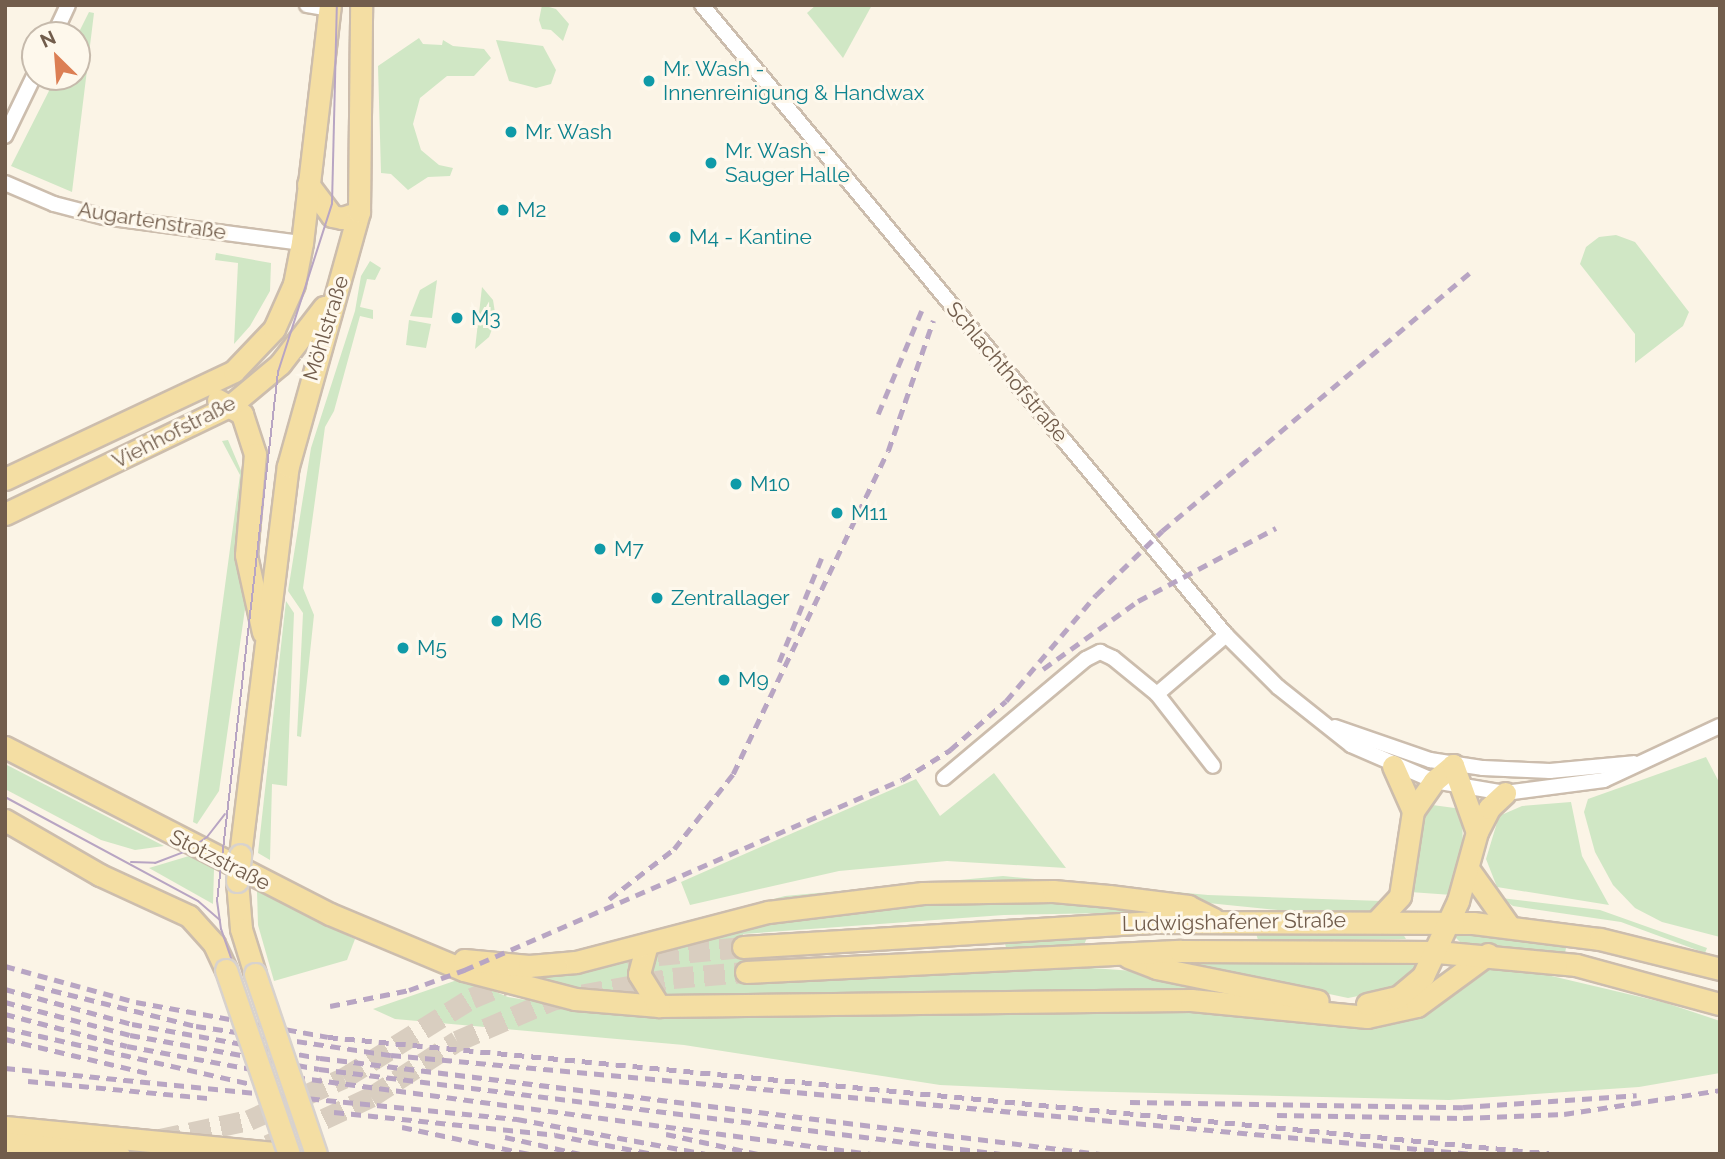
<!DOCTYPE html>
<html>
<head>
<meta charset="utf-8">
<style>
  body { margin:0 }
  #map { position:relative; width:1725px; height:1159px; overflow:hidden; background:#fbf4e6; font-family:Raleway,sans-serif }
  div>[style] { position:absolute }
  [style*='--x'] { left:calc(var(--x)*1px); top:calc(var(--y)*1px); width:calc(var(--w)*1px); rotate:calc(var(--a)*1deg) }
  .green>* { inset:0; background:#d0e7c5 }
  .primary-tunnel>* { height:21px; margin-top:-10.5px; transform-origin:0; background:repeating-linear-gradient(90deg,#d9cec0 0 21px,transparent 0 31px) }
  .roads { filter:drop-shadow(2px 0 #ccbdad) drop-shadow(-2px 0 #ccbdad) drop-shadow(0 2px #ccbdad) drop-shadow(0 -2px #ccbdad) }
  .street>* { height:14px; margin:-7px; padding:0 7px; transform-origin:7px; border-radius:7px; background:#fff }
  .primary>* { height:21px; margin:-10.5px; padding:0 10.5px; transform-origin:10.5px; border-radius:10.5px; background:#f4dea3 }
  .tram>* { height:2px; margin:-1px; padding:0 1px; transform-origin:1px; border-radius:1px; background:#b8a5c3 }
  .rail>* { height:4.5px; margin-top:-2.25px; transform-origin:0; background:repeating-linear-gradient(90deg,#b8a5c3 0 10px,transparent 0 17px) }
  .bridges { filter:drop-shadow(2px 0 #d8d2cd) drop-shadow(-2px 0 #d8d2cd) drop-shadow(0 2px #d8d2cd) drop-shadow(0 -2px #d8d2cd) }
  .primary-bridge>* { height:21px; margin:-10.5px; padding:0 10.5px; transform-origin:10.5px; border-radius:10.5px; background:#f4dea3 }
  .dots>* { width:19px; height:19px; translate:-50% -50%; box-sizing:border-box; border:4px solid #fef8ec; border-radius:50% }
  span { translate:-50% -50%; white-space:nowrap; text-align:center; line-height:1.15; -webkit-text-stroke:6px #fef8ec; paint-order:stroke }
  .culture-label { font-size:21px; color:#0d838f }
  .left { translate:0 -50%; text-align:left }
  .street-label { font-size:21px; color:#725d4c }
  .frame { position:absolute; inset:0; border:7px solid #725d4c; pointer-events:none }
  .north { position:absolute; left:21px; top:21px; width:70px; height:70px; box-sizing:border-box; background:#fef8ec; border:2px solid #c6baac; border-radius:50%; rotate:335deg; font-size:19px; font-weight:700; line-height:28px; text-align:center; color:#725d4c }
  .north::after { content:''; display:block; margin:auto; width:24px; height:32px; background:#dc7f54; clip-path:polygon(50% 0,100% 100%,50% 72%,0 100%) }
</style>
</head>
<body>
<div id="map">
  <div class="green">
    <i style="clip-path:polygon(542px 5px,556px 9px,569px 24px,563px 41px,551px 30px,542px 29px,539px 20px)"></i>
    <i style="clip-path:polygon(816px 5px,872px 5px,843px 58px,807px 13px)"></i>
    <i style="clip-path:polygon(89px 12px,94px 13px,72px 192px,11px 166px,56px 77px,77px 77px,77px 36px)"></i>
    <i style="clip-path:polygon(419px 38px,423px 44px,442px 45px,443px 40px,453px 46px,484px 49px,491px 58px,474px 76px,447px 76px,420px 98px,413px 124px,421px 150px,439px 165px,453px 168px,450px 176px,428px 177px,408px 190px,391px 174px,381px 173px,378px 66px)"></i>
    <i style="clip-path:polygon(496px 40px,543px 46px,556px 70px,551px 84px,536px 88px,509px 81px)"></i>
    <i style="clip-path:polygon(1616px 235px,1635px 242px,1689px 312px,1683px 326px,1635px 363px,1635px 334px,1580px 264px,1586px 247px,1599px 237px)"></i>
    <i style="clip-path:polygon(216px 253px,271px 263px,270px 291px,250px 326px,234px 344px,238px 263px,215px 260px)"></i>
    <i style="clip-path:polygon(370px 261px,381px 268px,375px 280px,367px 279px,360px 307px,373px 310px,373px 319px,360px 316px,334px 411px,325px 427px,303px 588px,314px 615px,301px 737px,297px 736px,303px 613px,288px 591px,311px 448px,355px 311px,361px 276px)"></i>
    <i style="clip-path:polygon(437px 280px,432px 318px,410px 316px,420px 290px)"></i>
    <i style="clip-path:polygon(482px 287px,493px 300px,496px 319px,489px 337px,475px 349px)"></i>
    <i style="clip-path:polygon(409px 320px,431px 324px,426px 348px,406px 345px)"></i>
    <i style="clip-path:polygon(228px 440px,242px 473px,239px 551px,248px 588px,219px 791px,197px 824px,193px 822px,240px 475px,222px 441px)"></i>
    <i style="clip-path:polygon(286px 601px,294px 613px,287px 786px,272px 784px,270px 860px,258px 853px)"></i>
    <i style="clip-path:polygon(1706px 757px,1720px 784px,1720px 937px,1662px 922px,1635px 908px,1613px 885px,1595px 852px,1584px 812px,1588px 799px)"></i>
    <i style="clip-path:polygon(5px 764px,164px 846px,135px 850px,101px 840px,5px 789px)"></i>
    <i style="clip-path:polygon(994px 773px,1066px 868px,947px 861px,839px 871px,690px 905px,681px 882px,916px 779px,940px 816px)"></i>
    <i style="clip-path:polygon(1571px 802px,1582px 856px,1609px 905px,1497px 887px,1486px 859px,1499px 816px,1522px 806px)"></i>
    <i style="clip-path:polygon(1425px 804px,1462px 809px,1463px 853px,1452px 895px,1410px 892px)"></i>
    <i style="clip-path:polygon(189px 856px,214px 869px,213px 904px,149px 868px)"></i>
    <i style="clip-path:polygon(1003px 876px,1208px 895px,1382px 901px,1369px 911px,1278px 910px,1010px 883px,552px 956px,785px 896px)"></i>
    <i style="clip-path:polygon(257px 891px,355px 939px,347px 960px,274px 981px,258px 925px)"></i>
    <i style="clip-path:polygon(1029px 895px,1159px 912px,1004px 915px,743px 934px,748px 985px,1063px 966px,1134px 971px,1252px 994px,676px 999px,661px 994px,647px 979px,650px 954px,659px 948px,822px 909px)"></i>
    <i style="clip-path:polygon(1501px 898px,1600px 910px,1707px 948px,1705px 953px,1621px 922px,1513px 906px)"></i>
    <i style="clip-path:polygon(1255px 930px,1401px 931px,1406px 939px,1258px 940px)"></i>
    <i style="clip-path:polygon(1461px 932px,1567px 943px,1565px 953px,1460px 942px,1455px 937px)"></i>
    <i style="clip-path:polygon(1088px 935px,1084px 945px,1006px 948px,1005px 943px,1005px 937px)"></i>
    <i style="clip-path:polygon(633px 953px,630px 977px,641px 996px,601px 996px,507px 975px)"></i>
    <i style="clip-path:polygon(1177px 962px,1178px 961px,1420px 962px,1389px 990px,1348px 998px)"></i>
    <i style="clip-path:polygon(1513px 967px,1666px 1003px,1720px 1021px,1720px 1073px,1639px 1087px,1449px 1100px,1071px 1091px,940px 1085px,684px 1045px,395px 1019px,373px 1009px,463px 978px,508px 997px,597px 1012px,808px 1015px,1172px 1009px,1338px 1024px,1393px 1023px,1437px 1007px,1487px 970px)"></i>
  </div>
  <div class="primary-tunnel">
    <i style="--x:627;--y:958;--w:117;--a:-5.4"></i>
    <i style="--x:160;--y:1139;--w:91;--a:-12.1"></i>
    <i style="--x:249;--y:1120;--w:104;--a:-23.9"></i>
    <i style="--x:344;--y:1078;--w:151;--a:-32"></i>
    <i style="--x:472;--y:998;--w:52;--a:-22.6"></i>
    <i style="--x:268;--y:1145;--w:114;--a:-25"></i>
    <i style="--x:371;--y:1097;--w:103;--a:-33.1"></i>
    <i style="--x:457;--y:1041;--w:103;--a:-23.3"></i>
    <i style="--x:552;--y:1000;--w:123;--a:-10.3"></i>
    <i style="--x:673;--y:978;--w:73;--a:-4.7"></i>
  </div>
  <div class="roads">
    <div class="street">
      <i style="--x:307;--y:5;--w:23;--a:10"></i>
      <i style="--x:702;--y:5;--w:819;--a:50.25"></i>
      <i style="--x:1226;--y:635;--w:74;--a:45"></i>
      <i style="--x:1278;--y:687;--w:93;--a:38.5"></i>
      <i style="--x:1351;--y:745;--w:90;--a:23.4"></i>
      <i style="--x:1434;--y:781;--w:72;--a:9.6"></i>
      <i style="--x:1505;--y:793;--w:100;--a:-7.5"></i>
      <i style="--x:1604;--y:780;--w:128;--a:-25"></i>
      <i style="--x:54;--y:35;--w:33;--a:-65"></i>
      <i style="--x:5;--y:136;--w:69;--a:-64.2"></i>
      <i style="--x:5;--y:183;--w:53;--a:23.2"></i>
      <i style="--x:54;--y:204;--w:52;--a:14.6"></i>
      <i style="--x:104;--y:217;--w:200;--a:7.5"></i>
      <i style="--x:1157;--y:694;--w:91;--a:52.1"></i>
      <i style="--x:1335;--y:727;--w:101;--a:19.2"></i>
      <i style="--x:1430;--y:760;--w:54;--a:8.6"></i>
      <i style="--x:1483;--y:768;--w:67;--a:2.6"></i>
      <i style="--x:1550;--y:771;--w:84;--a:-5.4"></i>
      <i style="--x:944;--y:778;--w:185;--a:-40"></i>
      <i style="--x:1086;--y:659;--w:16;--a:-27"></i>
      <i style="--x:1100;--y:652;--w:14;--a:25"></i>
      <i style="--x:1113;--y:658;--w:57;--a:39.3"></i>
      <i style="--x:1157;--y:694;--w:91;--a:-40.5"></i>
    </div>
    <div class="primary">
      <i style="--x:308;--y:184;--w:40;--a:53"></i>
      <i style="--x:332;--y:216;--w:10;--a:11"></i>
      <i style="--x:342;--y:218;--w:18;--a:-19"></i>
      <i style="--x:218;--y:400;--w:28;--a:30"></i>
      <i style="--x:242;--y:414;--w:42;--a:72"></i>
      <i style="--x:255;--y:454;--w:101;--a:95.1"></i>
      <i style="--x:246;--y:555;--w:79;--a:77.6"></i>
      <i style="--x:5;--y:479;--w:253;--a:-25.2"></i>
      <i style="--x:234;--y:371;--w:58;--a:-46.4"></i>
      <i style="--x:274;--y:329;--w:49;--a:-66"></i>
      <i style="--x:294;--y:284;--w:42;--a:-79"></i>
      <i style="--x:302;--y:243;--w:240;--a:-83.3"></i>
      <i style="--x:5;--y:514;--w:251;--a:-25.7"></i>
      <i style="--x:231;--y:405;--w:64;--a:-39.9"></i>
      <i style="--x:280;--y:364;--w:72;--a:-52.3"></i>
      <i style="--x:5;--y:747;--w:365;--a:27.2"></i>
      <i style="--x:330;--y:914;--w:145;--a:22.7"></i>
      <i style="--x:464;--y:970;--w:115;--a:14.6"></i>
      <i style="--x:575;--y:999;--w:84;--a:4.8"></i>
      <i style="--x:659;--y:1006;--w:532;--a:-0.65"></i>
      <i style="--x:1191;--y:1000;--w:177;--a:5.5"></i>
      <i style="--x:1367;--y:1017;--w:51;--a:-12.4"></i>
      <i style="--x:1417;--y:1006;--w:88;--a:-36.2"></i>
      <i style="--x:1393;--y:766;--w:49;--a:66"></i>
      <i style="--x:5;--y:820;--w:110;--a:30.1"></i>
      <i style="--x:100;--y:875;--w:98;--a:24.7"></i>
      <i style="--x:189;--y:916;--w:38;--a:48"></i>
      <i style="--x:214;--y:944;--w:29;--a:65"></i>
      <i style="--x:240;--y:855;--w:392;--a:-83"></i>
      <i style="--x:288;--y:466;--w:264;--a:-74.4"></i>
      <i style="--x:359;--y:212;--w:207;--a:-89.4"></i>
      <i style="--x:1469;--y:870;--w:69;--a:54.5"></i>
      <i style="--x:237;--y:881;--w:48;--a:85.2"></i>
      <i style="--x:241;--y:929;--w:47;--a:72.7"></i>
      <i style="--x:1377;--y:921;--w:34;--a:-47"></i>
      <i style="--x:1400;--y:896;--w:86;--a:-81.3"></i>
      <i style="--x:1413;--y:811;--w:37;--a:-55"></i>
      <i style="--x:1434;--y:781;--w:25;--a:-40"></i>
      <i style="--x:1453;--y:765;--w:71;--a:70.3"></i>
      <i style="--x:647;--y:944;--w:31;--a:105"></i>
      <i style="--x:639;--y:974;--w:38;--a:58"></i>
      <i style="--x:743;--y:947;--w:411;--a:-3.5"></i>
      <i style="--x:1153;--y:922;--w:320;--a:0.2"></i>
      <i style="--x:1473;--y:923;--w:128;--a:7.2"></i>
      <i style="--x:1600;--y:939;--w:124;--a:14"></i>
      <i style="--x:1128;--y:957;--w:30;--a:21"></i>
      <i style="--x:1156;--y:968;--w:165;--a:11.5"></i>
      <i style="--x:464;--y:960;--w:65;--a:5.3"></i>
      <i style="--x:529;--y:966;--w:47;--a:-4.9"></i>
      <i style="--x:576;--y:962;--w:198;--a:-14.6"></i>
      <i style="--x:768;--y:912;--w:156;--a:-7"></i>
      <i style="--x:923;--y:893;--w:130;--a:-0.9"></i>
      <i style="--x:1053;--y:891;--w:56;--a:5.1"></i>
      <i style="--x:1109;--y:896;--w:80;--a:7.2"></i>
      <i style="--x:1188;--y:906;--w:29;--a:27"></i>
      <i style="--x:746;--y:972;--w:435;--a:-2.8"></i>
      <i style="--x:1180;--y:951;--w:257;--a:0.2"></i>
      <i style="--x:1437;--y:952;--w:140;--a:5.3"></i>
      <i style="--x:1576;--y:965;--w:149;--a:15.2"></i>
      <i style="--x:1367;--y:1004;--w:32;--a:-13"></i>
      <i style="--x:1398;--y:997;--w:33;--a:-40"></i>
      <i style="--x:1423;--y:976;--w:83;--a:-65"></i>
      <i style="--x:1458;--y:901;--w:72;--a:-74.6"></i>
      <i style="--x:1477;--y:832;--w:27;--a:-63"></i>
      <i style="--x:1489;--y:808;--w:22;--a:-43"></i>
      <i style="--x:5;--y:1127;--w:283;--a:5.5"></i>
      <i style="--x:5;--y:1143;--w:114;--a:5.6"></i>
    </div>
  </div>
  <div class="tram">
    <i style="--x:5;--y:797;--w:219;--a:28.3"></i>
    <i style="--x:198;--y:901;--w:29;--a:41"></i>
    <i style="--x:131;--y:862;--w:24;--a:2"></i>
    <i style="--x:155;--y:863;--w:34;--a:-21"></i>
    <i style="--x:187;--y:851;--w:24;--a:-35"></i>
    <i style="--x:207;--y:837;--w:29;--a:-52"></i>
    <i style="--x:299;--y:1154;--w:238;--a:-109.1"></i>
    <i style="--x:221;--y:929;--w:28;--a:-98"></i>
    <i style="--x:217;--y:901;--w:533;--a:-83.42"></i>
    <i style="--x:278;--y:372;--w:176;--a:-72.2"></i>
    <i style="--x:332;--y:204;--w:199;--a:-88.6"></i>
  </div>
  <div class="rail">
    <i style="--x:878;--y:414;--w:116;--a:-67.2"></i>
    <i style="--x:779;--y:662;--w:119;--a:-67.8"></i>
    <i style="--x:1043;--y:669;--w:117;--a:-35.6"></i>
    <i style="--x:1138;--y:601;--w:156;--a:-27.9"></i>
    <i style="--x:609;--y:899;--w:82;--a:-37.6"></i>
    <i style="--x:674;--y:849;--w:95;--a:-51.8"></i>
    <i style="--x:733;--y:774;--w:358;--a:-64.4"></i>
    <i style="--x:888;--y:451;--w:138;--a:-70.9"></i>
    <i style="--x:5;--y:966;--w:136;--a:15.4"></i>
    <i style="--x:136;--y:1002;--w:195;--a:10.3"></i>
    <i style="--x:328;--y:1037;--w:1232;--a:5.45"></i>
    <i style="--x:35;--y:986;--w:166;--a:14"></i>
    <i style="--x:196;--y:1026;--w:197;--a:8.5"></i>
    <i style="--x:391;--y:1055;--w:1086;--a:5.23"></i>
    <i style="--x:5;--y:989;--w:132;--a:15.4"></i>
    <i style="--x:132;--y:1024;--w:191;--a:10.3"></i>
    <i style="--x:320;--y:1058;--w:786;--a:7.02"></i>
    <i style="--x:5;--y:1002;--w:129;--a:14.8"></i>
    <i style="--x:130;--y:1035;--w:192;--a:10.2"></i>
    <i style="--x:319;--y:1069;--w:687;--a:7.1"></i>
    <i style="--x:330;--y:1006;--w:81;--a:-11.4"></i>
    <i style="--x:409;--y:990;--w:59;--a:-20"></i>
    <i style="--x:464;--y:970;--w:477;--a:-23.5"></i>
    <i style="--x:902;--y:780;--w:57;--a:-32"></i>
    <i style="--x:950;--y:750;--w:74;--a:-41.2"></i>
    <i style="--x:1006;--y:701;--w:139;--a:-49.7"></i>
    <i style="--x:1096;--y:595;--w:92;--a:-44.1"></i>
    <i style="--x:1162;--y:531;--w:403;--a:-40"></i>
    <i style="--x:5;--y:1014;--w:126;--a:14.7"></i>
    <i style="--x:127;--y:1046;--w:171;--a:10.5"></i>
    <i style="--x:295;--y:1077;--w:581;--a:7.61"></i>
    <i style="--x:5;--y:1028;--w:252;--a:12.8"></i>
    <i style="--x:5;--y:1039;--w:147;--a:13.4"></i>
    <i style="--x:5;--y:1068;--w:515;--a:5.69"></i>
    <i style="--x:517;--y:1119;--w:191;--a:10.5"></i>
    <i style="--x:28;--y:1081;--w:182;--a:5.4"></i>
    <i style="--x:1130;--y:1102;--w:333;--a:0.9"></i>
    <i style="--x:1463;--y:1107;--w:174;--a:-3.9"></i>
    <i style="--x:334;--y:1112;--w:222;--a:5.9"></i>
    <i style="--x:555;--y:1135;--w:100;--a:11"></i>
    <i style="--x:1277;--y:1115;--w:186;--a:0.9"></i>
    <i style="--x:1463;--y:1118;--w:101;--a:-2.3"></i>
    <i style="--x:1564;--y:1114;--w:158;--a:-8.7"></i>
    <i style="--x:402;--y:1127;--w:130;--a:12"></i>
    <i style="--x:666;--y:1134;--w:94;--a:12.3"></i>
    <i style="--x:505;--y:1137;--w:77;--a:12.8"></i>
  </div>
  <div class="bridges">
    <div class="primary-bridge">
      <i style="--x:237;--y:881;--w:26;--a:-83"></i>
      <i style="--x:226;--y:970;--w:194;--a:71.1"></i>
      <i style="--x:255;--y:974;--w:190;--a:71.3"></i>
    </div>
  </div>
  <div class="dots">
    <i style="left:649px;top:81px;background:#0f9aa8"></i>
    <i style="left:511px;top:132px;background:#0f9aa8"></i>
    <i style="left:711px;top:163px;background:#0f9aa8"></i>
    <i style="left:503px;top:210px;background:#0f9aa8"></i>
    <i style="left:675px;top:237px;background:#0f9aa8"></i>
    <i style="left:457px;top:318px;background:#0f9aa8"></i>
    <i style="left:736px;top:484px;background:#0f9aa8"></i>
    <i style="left:837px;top:513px;background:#0f9aa8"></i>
    <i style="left:600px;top:549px;background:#0f9aa8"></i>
    <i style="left:657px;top:598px;background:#0f9aa8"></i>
    <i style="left:497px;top:621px;background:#0f9aa8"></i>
    <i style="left:403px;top:648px;background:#0f9aa8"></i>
    <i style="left:724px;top:680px;background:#0f9aa8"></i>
  </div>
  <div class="culture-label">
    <span class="left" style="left:663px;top:81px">Mr. Wash -<br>Innenreinigung &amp; Handwax</span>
    <span class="left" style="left:525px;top:132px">Mr. Wash</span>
    <span class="left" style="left:725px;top:163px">Mr. Wash -<br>Sauger Halle</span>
    <span class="left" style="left:517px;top:210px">M2</span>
    <span class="left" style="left:689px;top:237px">M4 - Kantine</span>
    <span class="left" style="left:471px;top:318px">M3</span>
    <span class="left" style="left:750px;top:484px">M10</span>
    <span class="left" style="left:851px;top:513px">M11</span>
    <span class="left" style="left:614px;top:549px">M7</span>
    <span class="left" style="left:671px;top:598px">Zentrallager</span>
    <span class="left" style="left:511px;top:621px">M6</span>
    <span class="left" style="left:417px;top:648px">M5</span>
    <span class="left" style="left:738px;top:680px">M9</span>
  </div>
  <div class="street-label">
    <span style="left:152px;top:221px;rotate:9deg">Augartenstraße</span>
    <span style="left:326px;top:328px;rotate:-73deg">Möhlstraße</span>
    <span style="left:1007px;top:372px;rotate:50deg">Schlachthofstraße</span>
    <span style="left:174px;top:432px;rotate:-27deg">Viehhofstraße</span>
    <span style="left:220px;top:860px;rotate:27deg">Stotzstraße</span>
    <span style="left:1234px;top:922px;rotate:-1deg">Ludwigshafener Straße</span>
  </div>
  <div class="frame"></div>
  <div class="north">N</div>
</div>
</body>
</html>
